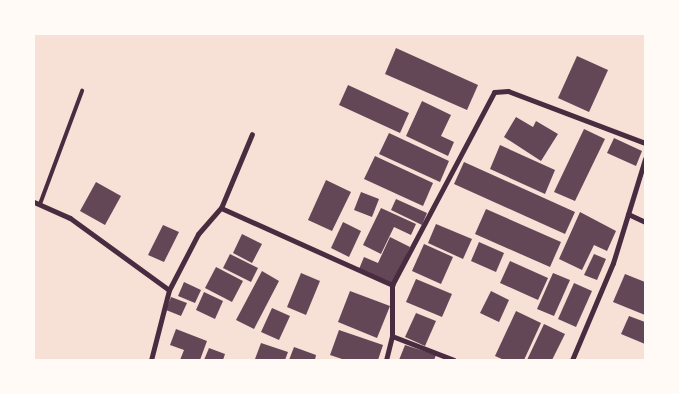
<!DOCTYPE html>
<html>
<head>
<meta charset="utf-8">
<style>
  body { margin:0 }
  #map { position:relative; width:679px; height:394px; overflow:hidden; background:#f7e1d7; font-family:"Golos Text",sans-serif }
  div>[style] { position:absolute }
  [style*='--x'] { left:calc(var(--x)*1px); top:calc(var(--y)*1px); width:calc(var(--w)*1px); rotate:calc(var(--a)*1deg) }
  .building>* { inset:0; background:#644757 }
  .service>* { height:4px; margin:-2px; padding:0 2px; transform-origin:2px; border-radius:2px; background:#4a2c40 }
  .minor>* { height:5px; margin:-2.5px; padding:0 2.5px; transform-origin:2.5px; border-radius:2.5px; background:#4a2c40 }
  span { translate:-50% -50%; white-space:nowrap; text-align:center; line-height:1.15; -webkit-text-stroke:4px #fffaf5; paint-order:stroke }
  .frame { position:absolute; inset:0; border:35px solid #fffaf5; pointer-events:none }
</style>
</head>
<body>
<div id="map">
  <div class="building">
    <i style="clip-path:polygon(396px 48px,478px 85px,467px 110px,385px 74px)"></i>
    <i style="clip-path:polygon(577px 56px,608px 70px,589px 112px,558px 98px)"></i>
    <i style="clip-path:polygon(348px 85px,409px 113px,400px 133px,339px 105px)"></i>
    <i style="clip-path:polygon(422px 101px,451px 115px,441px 136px,454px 142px,448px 156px,406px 136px)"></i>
    <i style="clip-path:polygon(516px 117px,533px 127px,536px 121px,558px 134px,541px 161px,504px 137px)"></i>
    <i style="clip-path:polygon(584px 129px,605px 139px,575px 201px,554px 192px)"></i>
    <i style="clip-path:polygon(389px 133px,449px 161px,440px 182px,379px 154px)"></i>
    <i style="clip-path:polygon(614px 138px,642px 151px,636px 166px,607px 153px)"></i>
    <i style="clip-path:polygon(500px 145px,555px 170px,545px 194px,490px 169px)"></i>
    <i style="clip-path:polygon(375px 156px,433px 183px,423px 206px,364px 179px)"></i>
    <i style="clip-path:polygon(464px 162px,575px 212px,565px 234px,454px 184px)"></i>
    <i style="clip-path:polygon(326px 180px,351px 192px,332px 231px,308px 220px)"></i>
    <i style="clip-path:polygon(96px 182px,121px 196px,105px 225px,80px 211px)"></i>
    <i style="clip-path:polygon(361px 192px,379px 199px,372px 217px,354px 210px)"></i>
    <i style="clip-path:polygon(396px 199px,427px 213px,422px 225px,391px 210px)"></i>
    <i style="clip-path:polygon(381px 208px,416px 224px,411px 235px,394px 227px,381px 254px,363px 245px)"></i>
    <i style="clip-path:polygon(486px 209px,561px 242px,550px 267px,475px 234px)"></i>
    <i style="clip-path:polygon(580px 212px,616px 231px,607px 251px,594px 245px,582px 270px,559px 259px)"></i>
    <i style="clip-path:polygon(343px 222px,361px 231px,349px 257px,331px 248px)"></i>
    <i style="clip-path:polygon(436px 224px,472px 239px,463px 259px,428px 243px)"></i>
    <i style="clip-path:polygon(163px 225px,179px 232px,164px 262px,148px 255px)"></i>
    <i style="clip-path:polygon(242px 234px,262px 244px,252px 263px,233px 253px)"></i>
    <i style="clip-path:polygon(390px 237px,410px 247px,393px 284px,359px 269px,364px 257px,378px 263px)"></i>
    <i style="clip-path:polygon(479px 242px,504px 253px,496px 272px,471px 261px)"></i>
    <i style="clip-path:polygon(424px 244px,453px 257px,441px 284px,412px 271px)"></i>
    <i style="clip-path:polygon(230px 254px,258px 268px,251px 282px,223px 268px)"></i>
    <i style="clip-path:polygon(594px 254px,606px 259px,597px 280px,584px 275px)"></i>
    <i style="clip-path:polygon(510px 261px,548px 278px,538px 300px,500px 283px)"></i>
    <i style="clip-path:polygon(216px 267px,243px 281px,232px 302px,205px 288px)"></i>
    <i style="clip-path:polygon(262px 271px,279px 281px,254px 329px,236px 320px)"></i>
    <i style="clip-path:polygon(301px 273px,320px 281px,306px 315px,287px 307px)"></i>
    <i style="clip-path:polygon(553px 273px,570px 280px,554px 316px,537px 309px)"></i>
    <i style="clip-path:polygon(625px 274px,645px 282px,645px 315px,613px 302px)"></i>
    <i style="clip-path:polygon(416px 279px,452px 294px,442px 317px,406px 302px)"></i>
    <i style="clip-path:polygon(184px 282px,201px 290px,195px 303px,178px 296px)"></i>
    <i style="clip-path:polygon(574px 283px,592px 291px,576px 327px,558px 319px)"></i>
    <i style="clip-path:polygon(350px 291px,390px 306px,377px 338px,338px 322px)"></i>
    <i style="clip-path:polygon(491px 291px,509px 300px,499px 322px,480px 313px)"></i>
    <i style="clip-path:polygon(204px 292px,223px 301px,215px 319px,196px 310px)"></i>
    <i style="clip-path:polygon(171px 297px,187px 303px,181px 316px,166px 310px)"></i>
    <i style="clip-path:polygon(272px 308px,290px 316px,279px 340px,261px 332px)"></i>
    <i style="clip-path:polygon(516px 311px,541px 323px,524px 360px,504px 360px,495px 356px)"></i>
    <i style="clip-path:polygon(416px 313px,436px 321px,425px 346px,405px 337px)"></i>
    <i style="clip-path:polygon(629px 316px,645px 322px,645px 344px,621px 334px)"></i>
    <i style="clip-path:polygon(544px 324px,565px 334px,552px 360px,527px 360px)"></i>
    <i style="clip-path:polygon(176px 329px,207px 341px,200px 360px,180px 360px,184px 350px,170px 345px)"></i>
    <i style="clip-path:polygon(339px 330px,383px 345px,378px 360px,345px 360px,330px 355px)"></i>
    <i style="clip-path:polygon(261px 343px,288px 352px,285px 360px,255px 359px)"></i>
    <i style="clip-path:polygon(405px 345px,436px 355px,434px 360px,399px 360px)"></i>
    <i style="clip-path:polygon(294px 347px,316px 355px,315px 360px,289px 360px)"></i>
    <i style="clip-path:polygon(209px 348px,225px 354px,223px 360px,204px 360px)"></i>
  </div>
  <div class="service">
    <i style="--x:40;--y:204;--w:121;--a:-69.6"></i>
  </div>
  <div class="minor">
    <i style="--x:34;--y:202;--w:39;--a:24"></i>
    <i style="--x:70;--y:218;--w:122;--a:36"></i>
    <i style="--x:169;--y:290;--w:63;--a:-62.6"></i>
    <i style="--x:198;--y:234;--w:35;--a:-49"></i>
    <i style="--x:221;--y:208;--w:188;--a:24.2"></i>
    <i style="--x:221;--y:208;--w:80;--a:-67.3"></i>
    <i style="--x:628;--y:214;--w:19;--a:25"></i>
    <i style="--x:392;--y:336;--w:66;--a:21.2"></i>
    <i style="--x:151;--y:360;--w:72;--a:-75.6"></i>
    <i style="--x:386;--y:360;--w:25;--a:-76"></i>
    <i style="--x:392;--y:336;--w:51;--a:-90"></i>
    <i style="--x:392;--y:285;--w:218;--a:-62.1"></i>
    <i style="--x:494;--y:92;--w:14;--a:-4"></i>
    <i style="--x:508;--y:91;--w:147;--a:20.8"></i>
    <i style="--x:572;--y:360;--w:105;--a:-67.1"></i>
    <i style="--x:613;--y:263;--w:109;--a:-72.9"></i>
  </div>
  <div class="frame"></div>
</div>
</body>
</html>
